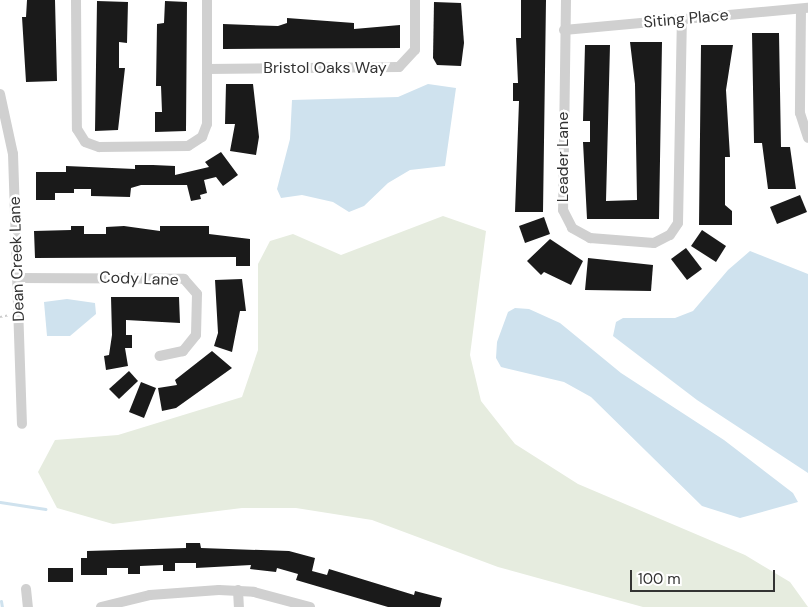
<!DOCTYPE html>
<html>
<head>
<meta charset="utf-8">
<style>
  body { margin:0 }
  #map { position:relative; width:808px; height:607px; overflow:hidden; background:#fff; font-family:"DM Sans",sans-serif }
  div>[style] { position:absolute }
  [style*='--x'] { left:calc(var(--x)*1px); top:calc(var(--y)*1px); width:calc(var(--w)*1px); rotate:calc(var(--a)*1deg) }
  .green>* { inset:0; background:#e6ecdf }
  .water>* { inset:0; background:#cfe2ee }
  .stream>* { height:3px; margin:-1.5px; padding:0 1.5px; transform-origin:1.5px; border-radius:1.5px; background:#cfe2ee }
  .building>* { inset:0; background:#1a1a1a }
  .path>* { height:2px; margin-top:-1px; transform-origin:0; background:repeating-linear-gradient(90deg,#cdcdcd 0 2.5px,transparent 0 5px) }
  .minor>* { height:10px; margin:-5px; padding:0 5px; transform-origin:5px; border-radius:5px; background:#d0d0d0 }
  span { translate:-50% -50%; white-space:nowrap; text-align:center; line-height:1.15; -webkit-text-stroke:5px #fff; paint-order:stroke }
  .street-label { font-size:16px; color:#333 }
  .scale { position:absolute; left:630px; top:570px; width:145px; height:22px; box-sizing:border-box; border:2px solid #333; border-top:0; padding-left:6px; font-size:15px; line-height:18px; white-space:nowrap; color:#333; -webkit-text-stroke:4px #fff; paint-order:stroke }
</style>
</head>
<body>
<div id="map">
  <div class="green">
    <i style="clip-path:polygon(443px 216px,486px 231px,470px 355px,481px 401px,515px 444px,578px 484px,745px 555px,790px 582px,808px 607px,643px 607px,498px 567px,372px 520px,296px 508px,242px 508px,113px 524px,57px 508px,38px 472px,55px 440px,118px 435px,242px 397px,258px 350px,258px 264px,270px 241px,293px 234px,341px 255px)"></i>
  </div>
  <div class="water">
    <i style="clip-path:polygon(428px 84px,456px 88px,445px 166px,410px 170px,388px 183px,364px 206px,349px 212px,333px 202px,302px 195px,281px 198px,277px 189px,290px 139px,292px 100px,398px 97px)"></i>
    <i style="clip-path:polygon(750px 251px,808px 274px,808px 473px,697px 400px,613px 336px,616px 322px,623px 318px,675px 318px,693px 311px,728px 270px)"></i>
    <i style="clip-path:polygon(67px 299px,95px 303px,96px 314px,70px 336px,47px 336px,44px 302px)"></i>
    <i style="clip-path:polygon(515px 308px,529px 309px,560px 323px,621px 373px,724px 440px,793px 493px,798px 502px,740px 518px,702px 506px,591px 397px,564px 382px,501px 367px,496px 358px,497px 342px,508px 312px)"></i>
  </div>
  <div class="stream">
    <i style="--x:0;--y:502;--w:46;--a:8.8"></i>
    <i style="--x:1;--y:601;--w:6;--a:81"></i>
  </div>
  <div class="building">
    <i style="clip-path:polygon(27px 0,55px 0,57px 81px,26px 82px,22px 17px,26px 17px)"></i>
    <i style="clip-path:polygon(521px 0,546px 0,543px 212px,515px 212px,519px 101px,513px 101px,513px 83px,518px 83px,516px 38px,521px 38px)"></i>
    <i style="clip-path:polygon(97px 1px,128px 2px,127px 43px,119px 42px,119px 68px,125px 68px,118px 130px,95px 131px)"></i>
    <i style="clip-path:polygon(165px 1px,187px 2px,186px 131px,155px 132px,155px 112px,162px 112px,161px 86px,156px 86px,157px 24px,164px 23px)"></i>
    <i style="clip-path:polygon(434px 2px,461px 3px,464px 43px,461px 66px,437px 65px,433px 58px)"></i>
    <i style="clip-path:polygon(287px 18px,354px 23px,354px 29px,400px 25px,400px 48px,223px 49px,223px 24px,278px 26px,287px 23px)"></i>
    <i style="clip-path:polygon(752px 33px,779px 33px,781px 147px,790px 147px,796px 189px,768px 189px,762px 143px,754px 143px)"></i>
    <i style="clip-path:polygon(630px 42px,662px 42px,659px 219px,587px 219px,583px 142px,590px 142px,590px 121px,583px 121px,585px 45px,610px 45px,606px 201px,637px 200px,635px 84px)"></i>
    <i style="clip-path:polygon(701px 45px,733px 45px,726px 90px,730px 157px,725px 157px,725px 205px,732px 211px,732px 225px,699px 225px)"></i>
    <i style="clip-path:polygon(226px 84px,253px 84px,259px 137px,256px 155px,230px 151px,235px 124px,225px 124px)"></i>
    <i style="clip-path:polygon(221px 152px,238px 175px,223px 186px,216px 177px,204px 180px,207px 193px,200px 195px,201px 199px,191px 201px,187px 185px,141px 185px,131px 188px,130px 197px,91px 196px,91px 189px,74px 189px,74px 193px,55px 193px,55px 200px,36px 200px,36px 172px,66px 172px,66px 166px,135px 169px,135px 165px,153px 165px,175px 166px,175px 175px,209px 167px,205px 162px)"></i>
    <i style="clip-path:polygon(800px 195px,807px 212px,777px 224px,770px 207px)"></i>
    <i style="clip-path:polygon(544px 217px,550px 234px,525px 243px,519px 226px)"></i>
    <i style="clip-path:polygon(71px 226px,84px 226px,84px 234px,106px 234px,106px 227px,124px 226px,160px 231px,160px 226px,209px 226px,209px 234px,250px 239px,250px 266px,236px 266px,236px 257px,35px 258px,34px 231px,71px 230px)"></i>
    <i style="clip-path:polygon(702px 230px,726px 246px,716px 262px,691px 246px)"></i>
    <i style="clip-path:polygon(550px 239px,583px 261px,571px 285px,544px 272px,541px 275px,527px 261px)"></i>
    <i style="clip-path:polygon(686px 248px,702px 269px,687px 280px,671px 259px)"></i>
    <i style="clip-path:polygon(588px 258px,653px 265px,651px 291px,585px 290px)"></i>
    <i style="clip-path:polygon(242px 279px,246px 311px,240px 311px,232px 352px,214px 346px,218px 333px,215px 280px)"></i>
    <i style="clip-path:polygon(111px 297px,179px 297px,180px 323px,126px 320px,126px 335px,132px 335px,132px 348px,125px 348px,128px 366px,106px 370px,104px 356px,109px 355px,112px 335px)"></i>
    <i style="clip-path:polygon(212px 351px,232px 368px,176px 408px,162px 411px,158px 388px,177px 385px,175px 380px)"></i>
    <i style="clip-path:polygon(129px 371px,138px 381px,119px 399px,109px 389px)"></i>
    <i style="clip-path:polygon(141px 382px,156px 388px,144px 418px,129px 412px)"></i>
    <i style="clip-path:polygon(186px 543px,200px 543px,201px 548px,289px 551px,315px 558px,312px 571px,327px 575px,329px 569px,414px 595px,415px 591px,442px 598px,440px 607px,388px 607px,296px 580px,298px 574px,277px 568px,276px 572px,250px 569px,251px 565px,196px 568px,196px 563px,175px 563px,175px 571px,163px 571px,163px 565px,140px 566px,140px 574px,128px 574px,128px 568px,107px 568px,107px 575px,81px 575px,81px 558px,87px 558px,87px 551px,186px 548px)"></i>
    <i style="clip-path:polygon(48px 568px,73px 568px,73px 582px,48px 582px)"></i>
  </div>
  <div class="path">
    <i style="--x:0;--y:317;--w:10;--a:-11"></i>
  </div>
  <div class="minor">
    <i style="--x:76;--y:0;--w:129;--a:89.6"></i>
    <i style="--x:77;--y:129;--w:15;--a:58"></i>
    <i style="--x:85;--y:142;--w:15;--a:20"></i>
    <i style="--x:99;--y:147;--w:89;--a:-0.6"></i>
    <i style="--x:188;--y:146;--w:17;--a:-33"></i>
    <i style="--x:202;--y:137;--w:14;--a:-69"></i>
    <i style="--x:207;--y:124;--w:124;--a:-90"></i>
    <i style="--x:566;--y:0;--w:210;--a:90.8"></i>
    <i style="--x:563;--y:210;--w:20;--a:63"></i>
    <i style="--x:572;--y:228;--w:21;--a:29"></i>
    <i style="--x:590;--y:238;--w:64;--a:4.5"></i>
    <i style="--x:654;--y:243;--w:18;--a:-27"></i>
    <i style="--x:670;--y:235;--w:14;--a:-56"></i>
    <i style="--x:678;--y:223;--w:204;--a:-88.9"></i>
    <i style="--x:801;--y:9;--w:104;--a:90.6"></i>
    <i style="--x:800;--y:113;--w:26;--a:72"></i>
    <i style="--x:564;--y:30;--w:245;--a:-5.2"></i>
    <i style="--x:207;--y:69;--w:192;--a:-0.6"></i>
    <i style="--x:399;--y:67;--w:23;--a:-47"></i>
    <i style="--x:415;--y:50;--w:50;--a:-90"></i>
    <i style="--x:0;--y:94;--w:61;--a:77.8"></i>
    <i style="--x:13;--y:154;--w:270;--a:88.1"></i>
    <i style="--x:17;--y:278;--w:167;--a:0.3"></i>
    <i style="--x:184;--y:279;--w:20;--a:49"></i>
    <i style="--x:197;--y:294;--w:41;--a:91.4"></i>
    <i style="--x:196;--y:335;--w:21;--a:129"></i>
    <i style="--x:183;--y:351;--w:24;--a:168"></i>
    <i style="--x:26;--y:589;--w:18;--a:84"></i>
    <i style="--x:238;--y:590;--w:17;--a:87"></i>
    <i style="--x:101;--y:607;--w:50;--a:-13.8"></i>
    <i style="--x:150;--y:595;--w:69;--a:-4.1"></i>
    <i style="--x:219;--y:590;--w:35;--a:3"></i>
    <i style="--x:254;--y:592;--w:58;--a:15"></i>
  </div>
  <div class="street-label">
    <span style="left:686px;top:19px;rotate:-5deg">Siting Place</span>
    <span style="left:325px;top:68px">Bristol Oaks Way</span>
    <span style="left:563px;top:157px;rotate:-90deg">Leader Lane</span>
    <span style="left:17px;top:259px;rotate:-92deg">Dean Creek Lane</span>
    <span style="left:139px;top:279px;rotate:2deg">Cody Lane</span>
  </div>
  <div class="scale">100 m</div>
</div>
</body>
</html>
